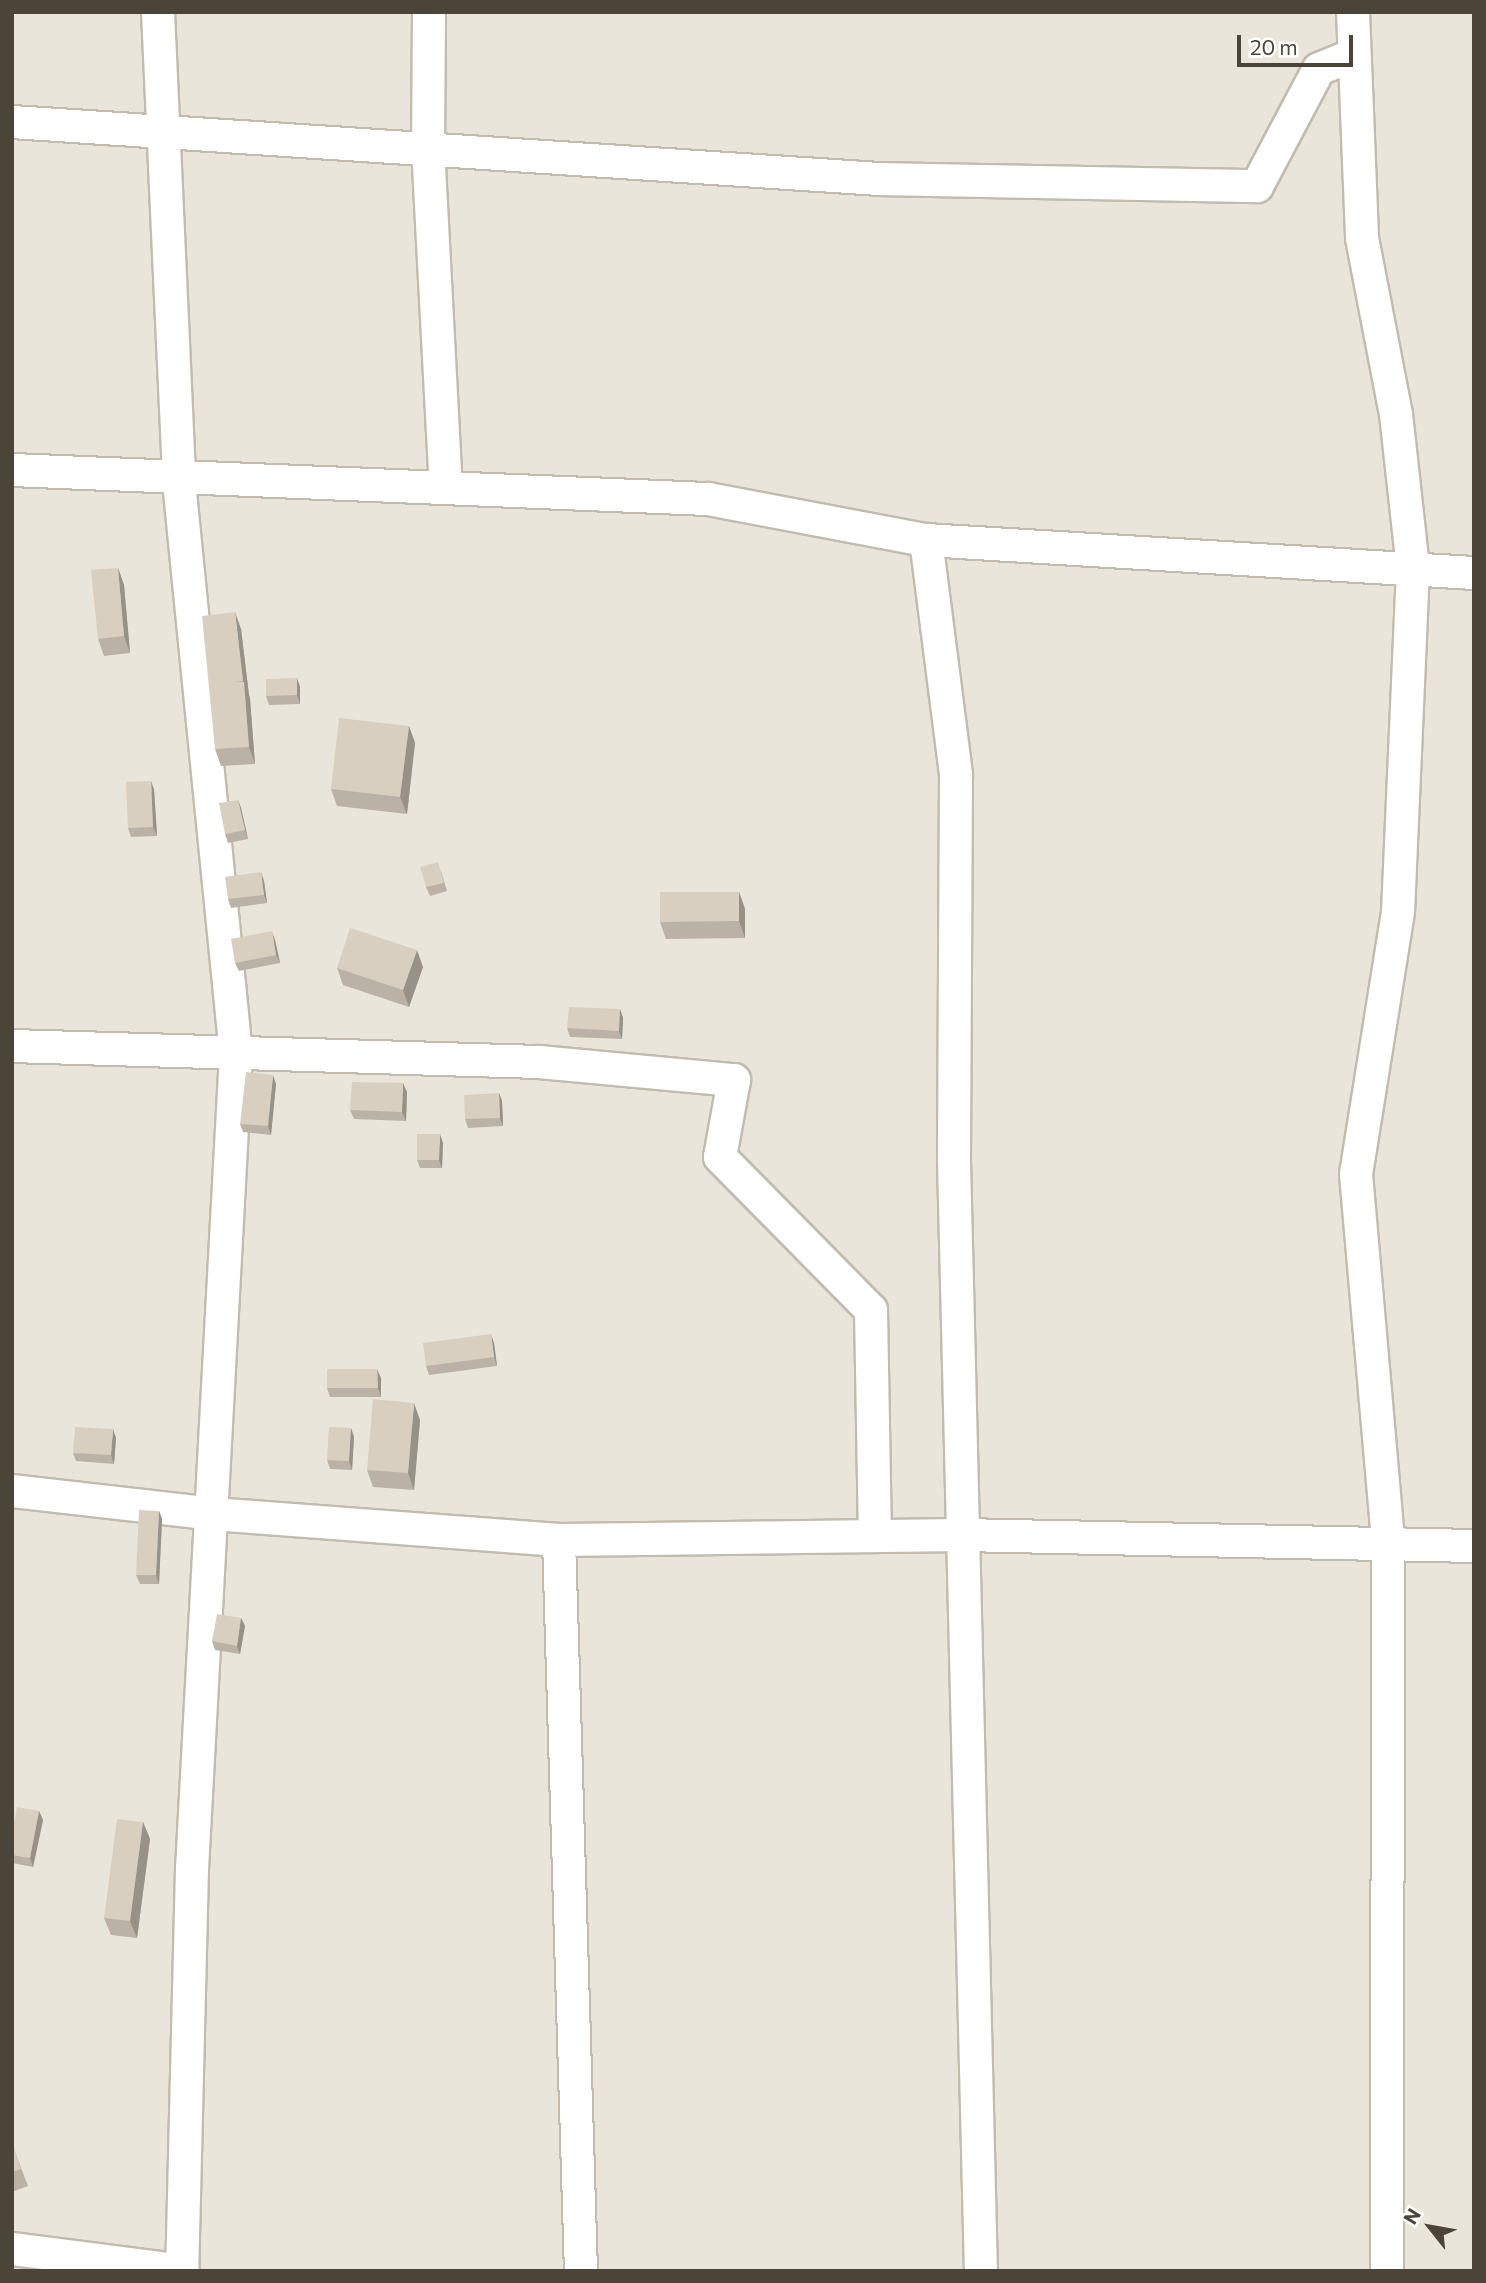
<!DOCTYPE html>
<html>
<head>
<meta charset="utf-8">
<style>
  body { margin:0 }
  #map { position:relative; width:1486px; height:2283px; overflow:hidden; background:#f6f3ec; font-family:Commissioner,sans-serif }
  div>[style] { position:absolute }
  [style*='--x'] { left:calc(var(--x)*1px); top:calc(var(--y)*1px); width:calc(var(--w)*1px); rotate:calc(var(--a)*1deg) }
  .residential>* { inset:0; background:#eae5da }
  .roads { filter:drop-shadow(2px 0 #c2bbae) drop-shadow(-2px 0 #c2bbae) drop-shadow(0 2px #c2bbae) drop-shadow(0 -2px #c2bbae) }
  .street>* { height:32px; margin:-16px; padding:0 16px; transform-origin:16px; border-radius:16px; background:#fff }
  .wall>* { inset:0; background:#bab2a6 }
  .shaded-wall>* { inset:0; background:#979187 }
  .building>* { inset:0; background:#d8cfc1 }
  span { translate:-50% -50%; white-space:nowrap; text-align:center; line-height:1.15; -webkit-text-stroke:7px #fff; paint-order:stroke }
  .frame { position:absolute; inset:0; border:14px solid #4b4439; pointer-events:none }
  .north { position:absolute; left:1395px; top:2192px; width:70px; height:70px; -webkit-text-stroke:5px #fff; paint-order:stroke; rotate:301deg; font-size:19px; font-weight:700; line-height:28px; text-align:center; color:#4b4439 }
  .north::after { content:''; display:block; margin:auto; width:24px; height:32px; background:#4b4439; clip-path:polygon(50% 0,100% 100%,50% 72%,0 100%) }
  .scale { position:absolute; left:1237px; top:35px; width:116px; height:32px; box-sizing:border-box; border:4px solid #4b4439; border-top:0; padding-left:9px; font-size:21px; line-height:24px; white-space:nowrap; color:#4b4439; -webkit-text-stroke:5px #fff; paint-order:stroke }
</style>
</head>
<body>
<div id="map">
  <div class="residential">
    <i style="clip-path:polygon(12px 12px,1474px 12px,1474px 2271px,12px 2271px)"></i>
  </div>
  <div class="roads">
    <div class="street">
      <i style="--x:158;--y:12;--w:470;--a:87.4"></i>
      <i style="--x:179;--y:482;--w:575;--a:84.31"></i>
      <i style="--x:236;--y:1054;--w:816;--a:93.09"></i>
      <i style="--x:192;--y:1869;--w:402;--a:91.4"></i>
      <i style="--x:429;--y:12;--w:135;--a:90.4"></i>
      <i style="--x:428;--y:147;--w:339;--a:87"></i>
      <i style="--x:1353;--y:12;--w:226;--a:87.7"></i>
      <i style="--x:1362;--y:238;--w:179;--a:79.1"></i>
      <i style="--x:1396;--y:414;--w:156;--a:83.7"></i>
      <i style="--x:1413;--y:569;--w:343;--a:92.5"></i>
      <i style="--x:1398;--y:912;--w:265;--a:99.1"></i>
      <i style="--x:1356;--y:1174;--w:367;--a:85"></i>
      <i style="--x:1388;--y:1540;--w:731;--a:90.08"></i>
      <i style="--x:12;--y:122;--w:870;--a:3.76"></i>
      <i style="--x:880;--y:179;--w:377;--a:1.1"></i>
      <i style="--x:1257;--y:186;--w:132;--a:-62.1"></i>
      <i style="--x:1319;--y:69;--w:37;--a:-22"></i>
      <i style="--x:12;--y:470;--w:697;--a:2.39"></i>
      <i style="--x:708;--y:499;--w:222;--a:10.7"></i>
      <i style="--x:926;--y:540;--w:549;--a:3.45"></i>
      <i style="--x:926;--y:540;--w:236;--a:82.7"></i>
      <i style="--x:956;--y:774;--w:387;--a:90.3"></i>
      <i style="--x:954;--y:1161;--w:1110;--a:88.61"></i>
      <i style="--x:12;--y:1046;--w:527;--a:1.74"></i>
      <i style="--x:539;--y:1062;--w:196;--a:5.3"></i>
      <i style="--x:734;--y:1080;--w:78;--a:100.3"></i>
      <i style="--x:720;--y:1157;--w:215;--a:45.4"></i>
      <i style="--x:871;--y:1310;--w:226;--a:89"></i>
      <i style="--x:12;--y:1491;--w:202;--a:6.5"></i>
      <i style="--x:213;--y:1514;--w:347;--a:4.3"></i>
      <i style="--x:559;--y:1540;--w:403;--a:-0.7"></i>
      <i style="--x:962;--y:1535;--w:512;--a:1.23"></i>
      <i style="--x:559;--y:1540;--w:731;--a:88.28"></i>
      <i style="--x:12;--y:2249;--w:172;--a:7.3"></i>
    </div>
  </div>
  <div class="wall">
    <i style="clip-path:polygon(118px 568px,124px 585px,130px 653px,104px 656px,98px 639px)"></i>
    <i style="clip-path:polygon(241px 629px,249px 695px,250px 699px,255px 764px,221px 766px,215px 749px)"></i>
    <i style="clip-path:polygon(297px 678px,300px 687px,300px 704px,269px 705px,266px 696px)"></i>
    <i style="clip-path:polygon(409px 726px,415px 743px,407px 814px,337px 806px,331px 789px)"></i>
    <i style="clip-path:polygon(154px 789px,157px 836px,131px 837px,128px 828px)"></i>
    <i style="clip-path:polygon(238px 800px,241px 808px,248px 839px,228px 843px,225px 834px)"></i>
    <i style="clip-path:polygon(441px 871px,447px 891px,430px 896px,426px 887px)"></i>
    <i style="clip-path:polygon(264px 881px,267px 903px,231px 908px,228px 899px)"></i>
    <i style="clip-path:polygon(739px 892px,745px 909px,745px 938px,666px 939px,660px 922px)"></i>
    <i style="clip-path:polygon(275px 940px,280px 963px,239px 971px,235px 963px)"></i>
    <i style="clip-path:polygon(423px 967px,409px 1007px,343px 985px,337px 968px)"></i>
    <i style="clip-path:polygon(620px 1009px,623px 1018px,622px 1039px,570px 1037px,567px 1028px)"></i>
    <i style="clip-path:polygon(276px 1084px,271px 1135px,243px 1132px,240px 1124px)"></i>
    <i style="clip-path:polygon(407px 1092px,406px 1121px,354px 1119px,350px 1110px)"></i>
    <i style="clip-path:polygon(499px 1093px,502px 1101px,503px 1126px,468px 1128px,465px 1119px)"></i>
    <i style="clip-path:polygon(443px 1143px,442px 1168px,420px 1168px,417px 1160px)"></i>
    <i style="clip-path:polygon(494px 1343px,497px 1366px,429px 1375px,426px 1366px)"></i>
    <i style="clip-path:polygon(381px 1378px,381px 1397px,330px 1397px,327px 1388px)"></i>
    <i style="clip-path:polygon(420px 1420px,414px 1490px,373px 1487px,367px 1470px)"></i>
    <i style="clip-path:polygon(351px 1428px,354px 1437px,352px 1470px,330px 1469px,327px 1460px)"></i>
    <i style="clip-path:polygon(116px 1438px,114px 1464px,76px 1461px,73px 1453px)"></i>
    <i style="clip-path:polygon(159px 1511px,162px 1519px,159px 1584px,140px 1584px,136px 1575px)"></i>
    <i style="clip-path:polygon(241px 1618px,245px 1626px,240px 1654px,215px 1650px,212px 1641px)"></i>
    <i style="clip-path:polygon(39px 1811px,43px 1820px,33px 1867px,12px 1863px,12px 1834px)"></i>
    <i style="clip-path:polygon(143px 1822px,150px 1839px,137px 1938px,111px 1935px,104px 1918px)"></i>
    <i style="clip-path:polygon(12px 2144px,28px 2186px,12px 2192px)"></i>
  </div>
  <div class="shaded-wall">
    <i style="clip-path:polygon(118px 568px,124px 585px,130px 653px,124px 636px)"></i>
    <i style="clip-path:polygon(235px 612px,241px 629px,249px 695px,250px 699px,255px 764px,249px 747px,244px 685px,243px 681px)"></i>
    <i style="clip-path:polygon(297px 678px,300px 687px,300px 704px,297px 695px)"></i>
    <i style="clip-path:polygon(409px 726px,415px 743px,407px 814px,400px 797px)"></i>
    <i style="clip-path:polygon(151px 781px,154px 789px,157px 836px,153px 827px)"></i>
    <i style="clip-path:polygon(238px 800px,241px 808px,248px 839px,245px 830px)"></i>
    <i style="clip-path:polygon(261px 872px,264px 881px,267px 903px,264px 895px)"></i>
    <i style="clip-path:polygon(739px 892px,745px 909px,745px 938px,739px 921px)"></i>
    <i style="clip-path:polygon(272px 931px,275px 940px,280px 963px,276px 955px)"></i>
    <i style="clip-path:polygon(417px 950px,423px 967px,409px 1007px,403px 990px)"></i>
    <i style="clip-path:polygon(620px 1009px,623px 1018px,622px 1039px,619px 1031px)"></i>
    <i style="clip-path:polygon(273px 1075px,276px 1084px,271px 1135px,268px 1126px)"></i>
    <i style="clip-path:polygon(403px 1083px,407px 1092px,406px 1121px,402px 1112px)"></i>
    <i style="clip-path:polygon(499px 1093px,502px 1101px,503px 1126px,500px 1118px)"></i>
    <i style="clip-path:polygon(440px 1134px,443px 1143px,442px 1168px,439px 1160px)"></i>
    <i style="clip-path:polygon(491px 1334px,494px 1343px,497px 1366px,494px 1357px)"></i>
    <i style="clip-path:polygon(377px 1369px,381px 1378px,381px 1397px,378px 1388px)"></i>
    <i style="clip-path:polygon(414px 1403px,420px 1420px,414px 1490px,408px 1473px)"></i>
    <i style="clip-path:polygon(351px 1428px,354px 1437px,352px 1470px,349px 1461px)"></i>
    <i style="clip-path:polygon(113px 1429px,116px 1438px,114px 1464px,111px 1455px)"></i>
    <i style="clip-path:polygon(159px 1511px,162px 1519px,159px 1584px,156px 1575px)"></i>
    <i style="clip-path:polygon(241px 1618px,245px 1626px,240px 1654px,237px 1646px)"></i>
    <i style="clip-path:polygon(39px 1811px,43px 1820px,33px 1867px,30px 1858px)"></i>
    <i style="clip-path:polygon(143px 1822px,150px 1839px,137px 1938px,130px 1921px)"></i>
  </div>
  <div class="building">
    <i style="clip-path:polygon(118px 568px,124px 636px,98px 639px,91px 570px)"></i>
    <i style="clip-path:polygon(235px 612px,243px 681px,235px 682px,244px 682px,249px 747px,215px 749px,202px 616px)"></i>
    <i style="clip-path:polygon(297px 678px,297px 695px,266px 696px,266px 679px)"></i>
    <i style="clip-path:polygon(339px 718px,409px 726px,400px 797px,331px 789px)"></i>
    <i style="clip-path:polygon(151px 781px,153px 827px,128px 828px,126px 782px)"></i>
    <i style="clip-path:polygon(238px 800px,245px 830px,225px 834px,219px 803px)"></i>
    <i style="clip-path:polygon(438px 862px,444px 883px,426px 887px,420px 867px)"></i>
    <i style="clip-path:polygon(261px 872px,264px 895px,228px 899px,225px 877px)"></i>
    <i style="clip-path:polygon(660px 892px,739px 892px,739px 921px,660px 922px)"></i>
    <i style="clip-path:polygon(350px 928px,417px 950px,403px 990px,337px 968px)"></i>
    <i style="clip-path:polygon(272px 931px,276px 955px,235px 963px,231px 939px)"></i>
    <i style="clip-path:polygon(569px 1007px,620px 1009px,619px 1031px,567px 1028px)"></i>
    <i style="clip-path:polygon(246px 1072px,273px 1075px,268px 1126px,240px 1124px)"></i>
    <i style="clip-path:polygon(352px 1082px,403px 1083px,402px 1112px,350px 1110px)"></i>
    <i style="clip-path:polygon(499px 1093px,500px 1118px,465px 1119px,464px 1095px)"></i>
    <i style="clip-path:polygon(417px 1134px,440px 1134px,439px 1160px,417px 1160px)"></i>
    <i style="clip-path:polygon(491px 1334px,494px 1357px,426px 1366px,423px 1343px)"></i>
    <i style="clip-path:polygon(327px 1369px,377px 1369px,378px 1388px,327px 1388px)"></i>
    <i style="clip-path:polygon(373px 1399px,414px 1403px,408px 1473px,367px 1470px)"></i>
    <i style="clip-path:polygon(75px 1427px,113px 1429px,111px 1455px,73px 1453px)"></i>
    <i style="clip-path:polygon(329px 1427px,351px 1428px,349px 1461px,327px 1460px)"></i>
    <i style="clip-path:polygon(139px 1510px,159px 1511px,156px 1575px,136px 1575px)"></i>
    <i style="clip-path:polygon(217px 1614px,241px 1618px,237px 1646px,212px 1641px)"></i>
    <i style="clip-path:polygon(17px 1807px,39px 1811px,30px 1858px,12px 1855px,12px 1834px)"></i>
    <i style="clip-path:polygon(117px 1819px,143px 1822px,130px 1921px,104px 1918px)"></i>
    <i style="clip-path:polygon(12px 2144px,21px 2169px,12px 2172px)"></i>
  </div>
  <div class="frame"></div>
  <div class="north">N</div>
  <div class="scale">20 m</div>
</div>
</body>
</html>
